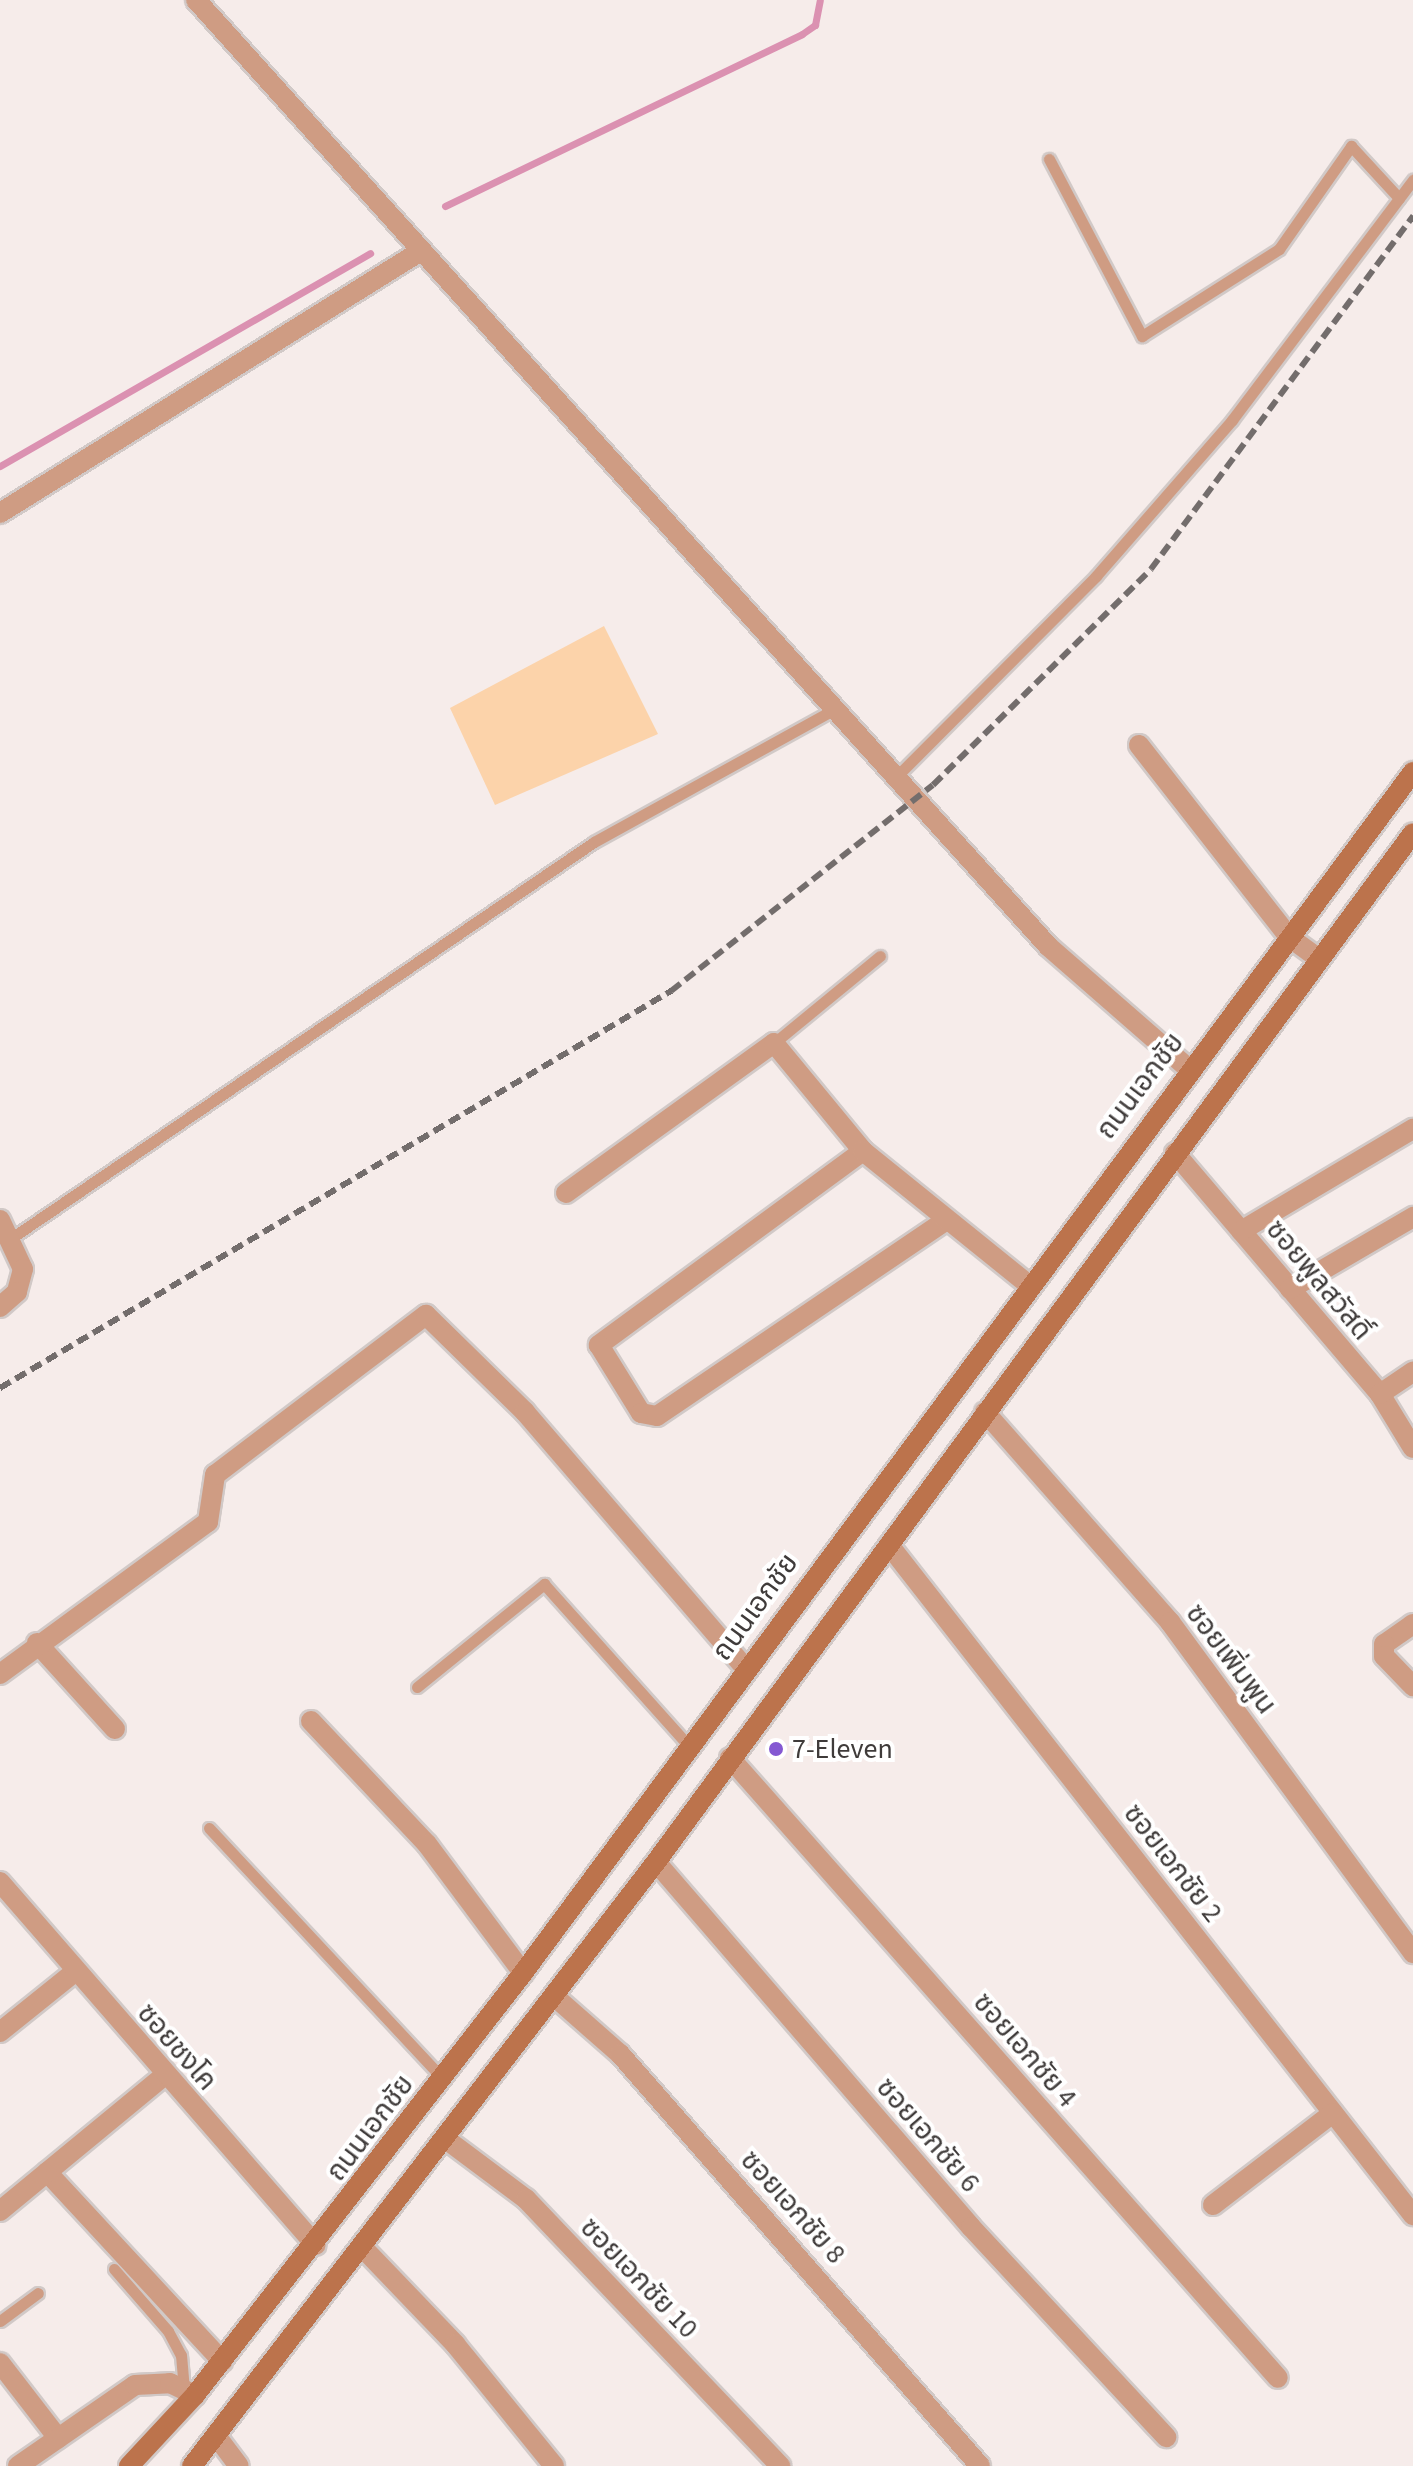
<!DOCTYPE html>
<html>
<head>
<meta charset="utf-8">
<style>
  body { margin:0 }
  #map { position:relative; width:1413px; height:2466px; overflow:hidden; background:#f6ecea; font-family:"Source Sans 3","Noto Sans Thai",sans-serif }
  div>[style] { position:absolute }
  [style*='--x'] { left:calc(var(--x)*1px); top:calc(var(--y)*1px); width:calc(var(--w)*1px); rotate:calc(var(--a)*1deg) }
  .green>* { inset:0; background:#fcd3aa }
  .stream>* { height:7px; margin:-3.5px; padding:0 3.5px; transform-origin:3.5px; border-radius:3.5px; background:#db91b1 }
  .roads { filter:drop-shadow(2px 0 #d1c9c7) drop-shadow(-2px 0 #d1c9c7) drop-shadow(0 2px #d1c9c7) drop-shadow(0 -2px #d1c9c7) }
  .service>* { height:11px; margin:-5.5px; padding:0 5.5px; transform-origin:5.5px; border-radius:5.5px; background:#cf9c83 }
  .minor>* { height:20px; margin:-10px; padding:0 10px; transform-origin:10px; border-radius:10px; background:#cf9c83 }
  .tertiary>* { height:20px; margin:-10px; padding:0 10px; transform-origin:10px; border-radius:10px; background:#cf9c83 }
  .secondary>* { height:20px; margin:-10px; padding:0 10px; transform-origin:10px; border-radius:10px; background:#bc734c }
  .rail>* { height:6px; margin-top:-3px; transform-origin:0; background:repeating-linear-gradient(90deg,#736d6c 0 12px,transparent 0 18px) }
  .dots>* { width:22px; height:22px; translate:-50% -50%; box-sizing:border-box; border:4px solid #fff; border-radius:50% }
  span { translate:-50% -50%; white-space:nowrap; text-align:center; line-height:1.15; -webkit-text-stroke:8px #fff; paint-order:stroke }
  .street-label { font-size:28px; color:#3f3b3a }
  .poi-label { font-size:28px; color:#3f3b3a }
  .left { translate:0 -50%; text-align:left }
</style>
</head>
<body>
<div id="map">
  <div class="green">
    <i style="clip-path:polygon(604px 626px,658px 734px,495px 805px,450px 708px)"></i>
  </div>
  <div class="stream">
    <i style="--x:445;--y:206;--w:396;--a:-25.7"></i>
    <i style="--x:802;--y:34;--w:16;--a:-35"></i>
    <i style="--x:815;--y:25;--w:25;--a:-79"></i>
    <i style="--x:0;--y:466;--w:427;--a:-29.9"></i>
  </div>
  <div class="roads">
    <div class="service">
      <i style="--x:1049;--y:159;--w:200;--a:62.3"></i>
      <i style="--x:1142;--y:336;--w:162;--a:-32.4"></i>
      <i style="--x:1279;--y:249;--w:126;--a:-55"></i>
      <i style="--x:1351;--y:146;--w:71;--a:47.3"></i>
      <i style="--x:895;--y:778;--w:285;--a:-45.1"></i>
      <i style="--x:1096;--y:576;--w:207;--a:-48.9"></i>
      <i style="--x:1232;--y:420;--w:301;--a:-53"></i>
      <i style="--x:774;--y:1043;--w:137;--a:-39.4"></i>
      <i style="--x:10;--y:1239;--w:706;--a:-34.21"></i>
      <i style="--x:594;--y:842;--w:273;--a:-28.9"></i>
      <i style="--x:417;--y:1687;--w:164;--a:-39"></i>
      <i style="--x:544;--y:1584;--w:216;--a:48.2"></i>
      <i style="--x:209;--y:1828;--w:343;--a:47"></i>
      <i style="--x:114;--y:2269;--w:82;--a:48.9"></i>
      <i style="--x:168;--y:2331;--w:27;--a:62"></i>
      <i style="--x:181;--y:2355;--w:35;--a:85"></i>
      <i style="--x:0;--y:2321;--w:47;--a:-36.4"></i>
    </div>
    <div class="minor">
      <i style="--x:0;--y:513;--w:496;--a:-31.9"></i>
      <i style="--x:1139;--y:745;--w:244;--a:52"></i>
      <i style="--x:1289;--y:937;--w:37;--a:36"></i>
      <i style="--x:863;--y:1151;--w:328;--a:143.7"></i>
      <i style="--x:599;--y:1345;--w:80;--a:58.3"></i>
      <i style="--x:641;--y:1413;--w:16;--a:11"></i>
      <i style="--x:657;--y:1416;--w:348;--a:-34.1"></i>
      <i style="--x:1175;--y:1153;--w:316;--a:49.6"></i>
      <i style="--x:1380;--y:1394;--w:63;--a:58.6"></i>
      <i style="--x:566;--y:1193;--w:256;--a:-35.8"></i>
      <i style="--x:774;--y:1043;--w:140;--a:50.5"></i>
      <i style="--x:863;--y:1151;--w:212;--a:38.9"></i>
      <i style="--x:1241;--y:1231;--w:200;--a:-30.7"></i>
      <i style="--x:1290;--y:1289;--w:143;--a:-30.3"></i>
      <i style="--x:1380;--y:1394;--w:40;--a:-34"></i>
      <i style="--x:985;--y:1412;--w:280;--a:48.6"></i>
      <i style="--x:1170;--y:1622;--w:411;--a:53.7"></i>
      <i style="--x:889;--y:1545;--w:851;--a:51.97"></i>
      <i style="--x:1413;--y:1624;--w:35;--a:145"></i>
      <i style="--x:1384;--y:1644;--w:12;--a:90"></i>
      <i style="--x:1384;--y:1656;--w:42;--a:46"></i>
      <i style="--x:37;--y:1643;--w:116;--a:47.8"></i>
      <i style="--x:0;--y:1674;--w:258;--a:-36.2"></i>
      <i style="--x:208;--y:1522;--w:48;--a:-81.5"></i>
      <i style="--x:215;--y:1475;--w:265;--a:-37.2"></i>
      <i style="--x:426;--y:1315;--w:139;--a:44.4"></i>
      <i style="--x:525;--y:1412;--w:338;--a:49.3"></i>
      <i style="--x:311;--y:1721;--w:169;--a:46.7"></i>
      <i style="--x:427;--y:1844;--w:161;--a:53.3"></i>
      <i style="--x:730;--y:1758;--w:827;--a:48.53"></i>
      <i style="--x:656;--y:1862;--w:482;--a:49.2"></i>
      <i style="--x:971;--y:2227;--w:287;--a:47.1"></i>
      <i style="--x:554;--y:1996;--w:88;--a:41.3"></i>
      <i style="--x:620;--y:2054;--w:547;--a:48.85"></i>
      <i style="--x:0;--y:2032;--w:97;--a:-38.8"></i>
      <i style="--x:447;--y:2140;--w:99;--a:36.8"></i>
      <i style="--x:526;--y:2199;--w:369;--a:46.4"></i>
      <i style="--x:47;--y:2172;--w:258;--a:47.2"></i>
      <i style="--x:1213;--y:2205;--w:151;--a:-37.5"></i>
      <i style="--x:0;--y:2211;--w:212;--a:-39.5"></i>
      <i style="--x:364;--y:2249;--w:132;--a:46.2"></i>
      <i style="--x:455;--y:2344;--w:157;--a:50.9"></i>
      <i style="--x:0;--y:2363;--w:95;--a:52.3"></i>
      <i style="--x:217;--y:2437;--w:36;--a:53"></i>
      <i style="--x:18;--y:2466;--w:142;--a:-34.7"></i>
      <i style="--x:135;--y:2385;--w:35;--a:-3"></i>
      <i style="--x:170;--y:2383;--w:28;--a:26"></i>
    </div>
    <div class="tertiary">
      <i style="--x:196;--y:0;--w:1273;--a:47.99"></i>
      <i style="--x:1048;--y:946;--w:186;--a:41.1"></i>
      <i style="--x:0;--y:1220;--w:54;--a:64.9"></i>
      <i style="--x:23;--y:1269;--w:24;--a:105"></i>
      <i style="--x:17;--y:1292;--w:23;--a:139"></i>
      <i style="--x:0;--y:1882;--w:481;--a:49"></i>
    </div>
    <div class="secondary">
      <i style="--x:129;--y:2466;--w:97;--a:-47.1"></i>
      <i style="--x:195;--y:2395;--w:534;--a:-52.14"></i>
      <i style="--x:523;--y:1973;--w:1495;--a:-53.46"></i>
      <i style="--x:192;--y:2466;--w:762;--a:-52.47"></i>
      <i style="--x:656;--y:1862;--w:1277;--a:-53.66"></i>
    </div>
  </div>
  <div class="rail">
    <i style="--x:0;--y:1388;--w:780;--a:-30.61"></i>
    <i style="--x:671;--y:991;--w:333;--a:-38.2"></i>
    <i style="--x:933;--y:785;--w:307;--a:-44.7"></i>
    <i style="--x:1151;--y:569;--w:440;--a:-53.4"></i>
  </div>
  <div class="dots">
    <i style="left:776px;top:1749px;background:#8458d2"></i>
  </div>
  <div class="street-label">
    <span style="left:1140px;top:1086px;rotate:-53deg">ถนนเอกชัย</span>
    <span style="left:1319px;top:1280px;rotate:50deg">ซอยพูลสวัสดิ์</span>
    <span style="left:755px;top:1607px;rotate:-54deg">ถนนเอกชัย</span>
    <span style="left:1231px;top:1659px;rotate:53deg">ซอยเพิ่มพูน</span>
    <span style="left:1173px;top:1863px;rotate:52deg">ซอยเอกชัย 2</span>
    <span style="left:177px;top:2047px;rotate:49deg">ซอยชงโค</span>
    <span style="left:1025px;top:2050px;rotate:49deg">ซอยเอกชัย 4</span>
    <span style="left:370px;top:2128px;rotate:-53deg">ถนนเอกชัย</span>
    <span style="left:928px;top:2135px;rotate:49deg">ซอยเอกชัย 6</span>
    <span style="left:793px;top:2207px;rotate:48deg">ซอยเอกชัย 8</span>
    <span style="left:639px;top:2278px;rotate:46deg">ซอยเอกชัย 10</span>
  </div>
  <div class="poi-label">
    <span class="left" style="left:792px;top:1749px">7-Eleven</span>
  </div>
</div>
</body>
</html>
